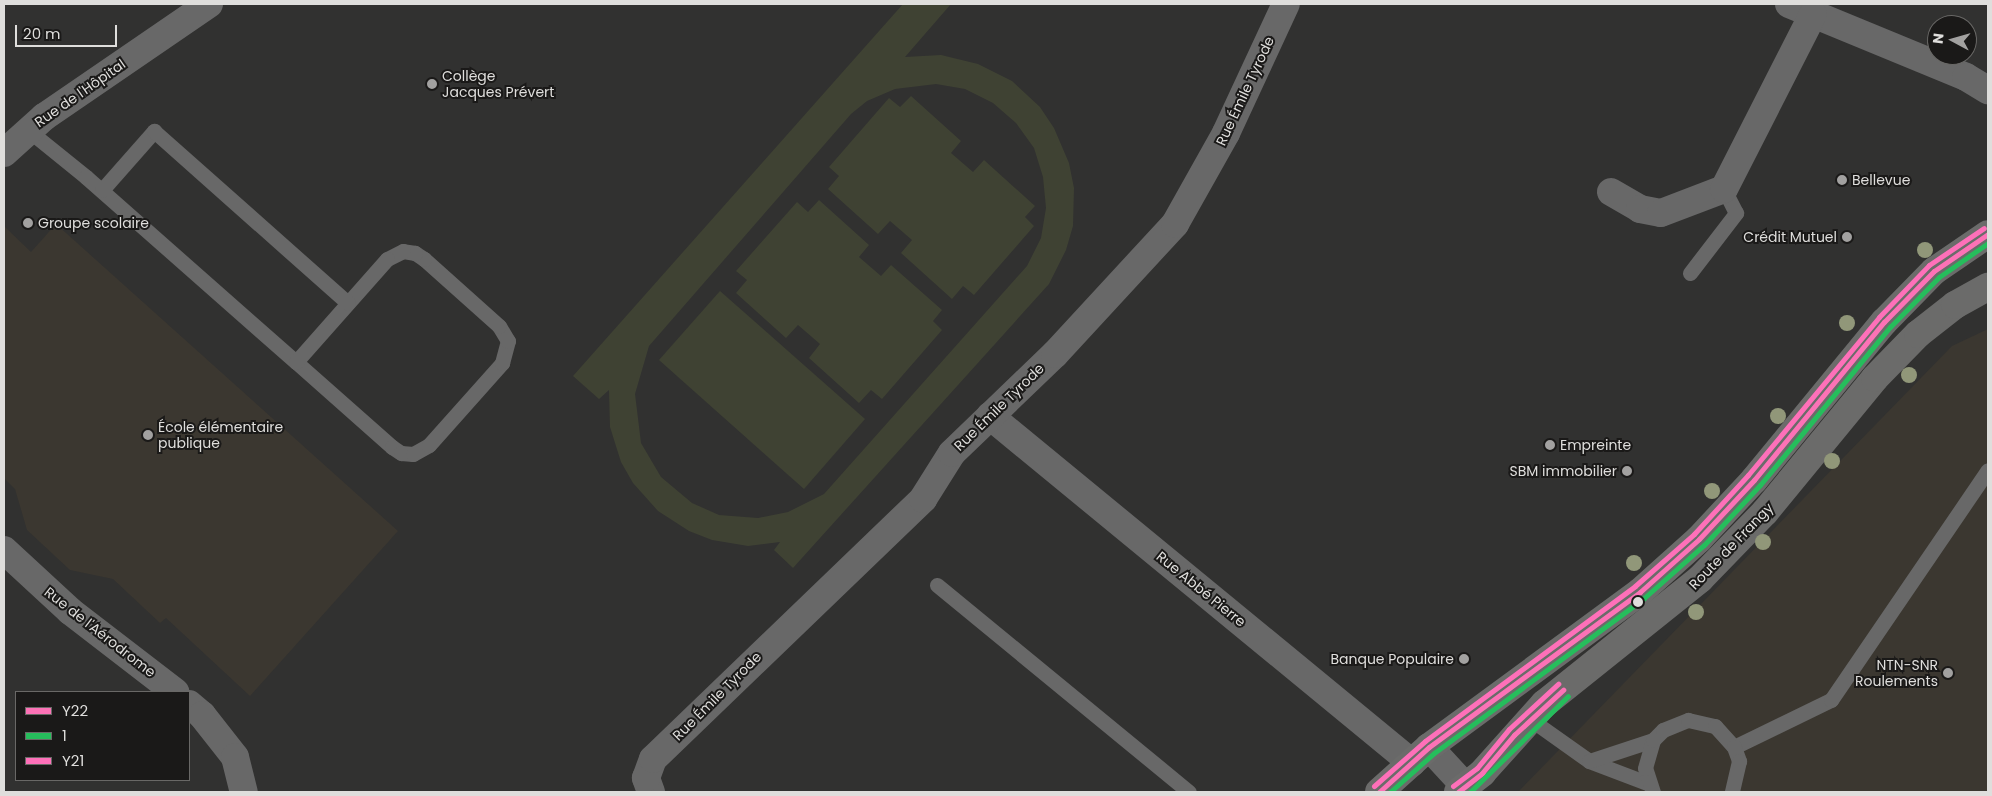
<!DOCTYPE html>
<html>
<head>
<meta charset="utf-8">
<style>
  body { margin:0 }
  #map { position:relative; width:1992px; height:796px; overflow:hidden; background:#313130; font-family:Poppins,sans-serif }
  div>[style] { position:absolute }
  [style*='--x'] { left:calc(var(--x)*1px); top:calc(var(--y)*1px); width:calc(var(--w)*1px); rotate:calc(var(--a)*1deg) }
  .built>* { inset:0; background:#3b3730 }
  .green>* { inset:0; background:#3f4233 }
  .service>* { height:15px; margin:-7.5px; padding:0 7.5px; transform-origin:7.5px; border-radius:7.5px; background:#686868 }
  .minor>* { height:28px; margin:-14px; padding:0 14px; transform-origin:14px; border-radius:14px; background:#686868 }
  .secondary>* { height:28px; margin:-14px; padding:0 14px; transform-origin:14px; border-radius:14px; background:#6b6b6a }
  .bus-1>* { height:5px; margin:-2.5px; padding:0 2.5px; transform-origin:2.5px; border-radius:2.5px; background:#fc72b6 }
  .bus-2>* { height:5px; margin:-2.5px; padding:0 2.5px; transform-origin:2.5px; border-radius:2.5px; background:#26bd5c }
  .bus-3>* { height:5px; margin:-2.5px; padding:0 2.5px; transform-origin:2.5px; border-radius:2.5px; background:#fe70b9 }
  .trees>* { width:16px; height:16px; margin:-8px; border-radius:50%; background:#919779 }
  .dots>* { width:14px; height:14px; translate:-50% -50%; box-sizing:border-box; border:2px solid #1a1918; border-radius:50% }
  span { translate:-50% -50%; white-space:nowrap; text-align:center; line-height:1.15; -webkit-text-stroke:4px #1a1918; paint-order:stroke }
  .poi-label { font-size:14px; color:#dfdedc }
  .left { translate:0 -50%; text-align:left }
  .right { translate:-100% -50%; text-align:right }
  .street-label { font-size:14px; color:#dfdedc }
  .frame { position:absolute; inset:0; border:5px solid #dfdedc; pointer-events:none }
  .legend { position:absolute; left:15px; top:691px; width:175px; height:90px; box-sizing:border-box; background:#1a1918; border:1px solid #696866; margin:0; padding:6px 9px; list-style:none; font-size:15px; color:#dfdedc }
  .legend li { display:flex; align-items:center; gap:10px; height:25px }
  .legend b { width:25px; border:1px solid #696866 }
  .north { position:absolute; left:1927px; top:15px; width:50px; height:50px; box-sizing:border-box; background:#1a1918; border:1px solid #696866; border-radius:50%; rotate:276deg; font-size:14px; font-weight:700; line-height:20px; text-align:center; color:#dfdedc }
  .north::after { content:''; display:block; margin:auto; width:18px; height:22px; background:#a2a1a0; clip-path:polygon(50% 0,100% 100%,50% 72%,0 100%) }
  .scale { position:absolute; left:15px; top:25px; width:102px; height:22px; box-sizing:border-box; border:2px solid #dfdedc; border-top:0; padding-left:6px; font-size:15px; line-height:18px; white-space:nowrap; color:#dfdedc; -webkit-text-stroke:4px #1a1918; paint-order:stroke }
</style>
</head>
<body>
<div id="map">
  <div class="built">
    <i style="clip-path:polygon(56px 224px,398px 531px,250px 696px,166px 618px,160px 623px,113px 579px,70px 570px,27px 530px,15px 489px,4px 478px,4px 226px,31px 252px)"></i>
    <i style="clip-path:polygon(1988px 329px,1988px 792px,1518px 792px,1952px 346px)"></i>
  </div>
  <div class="green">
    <i style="clip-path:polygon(evenodd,903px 4px,951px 4px,905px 57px,941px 55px,978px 64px,1012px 81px,1040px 107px,1054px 128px,1069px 163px,1074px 188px,1073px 226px,1066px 250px,1049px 284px,793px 568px,774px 550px,780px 542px,748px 546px,712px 540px,689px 531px,658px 511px,633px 483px,621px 462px,610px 427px,609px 390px,599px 399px,573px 376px,903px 4px,936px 84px,965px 89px,993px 103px,1016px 123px,1034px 148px,1043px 177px,1046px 208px,1041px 238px,1027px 266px,824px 494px,788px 512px,758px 518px,719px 515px,692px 503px,661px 477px,641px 443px,635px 394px,649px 346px,851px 114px,867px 101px,895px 89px,936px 84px)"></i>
    <i style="clip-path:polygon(911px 96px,961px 141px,951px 153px,973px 172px,984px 160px,1035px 206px,1025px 217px,1034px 226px,974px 295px,963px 286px,952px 299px,901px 253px,912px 240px,890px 221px,878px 234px,828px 189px,839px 176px,829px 167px,889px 98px,900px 107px)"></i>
    <i style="clip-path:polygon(819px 200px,869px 245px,859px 257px,881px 276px,891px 265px,942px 310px,933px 321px,942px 330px,882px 399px,871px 390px,859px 403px,809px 358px,820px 344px,798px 325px,786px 338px,736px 293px,747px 280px,736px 271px,797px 202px,808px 212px)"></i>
    <i style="clip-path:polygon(720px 291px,865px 419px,804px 489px,659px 360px)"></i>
  </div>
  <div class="service">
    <i style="--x:28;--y:130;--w:75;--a:39"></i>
    <i style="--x:86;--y:177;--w:280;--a:41.4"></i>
    <i style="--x:296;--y:362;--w:128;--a:41.5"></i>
    <i style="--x:392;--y:447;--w:11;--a:34"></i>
    <i style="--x:401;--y:453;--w:12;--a:5"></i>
    <i style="--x:413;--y:454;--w:18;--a:-29"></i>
    <i style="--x:429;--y:445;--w:110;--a:-48.3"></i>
    <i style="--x:502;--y:363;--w:23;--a:-75"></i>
    <i style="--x:508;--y:341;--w:17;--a:-121"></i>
    <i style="--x:499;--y:326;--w:101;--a:-138.2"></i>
    <i style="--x:424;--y:259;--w:11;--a:-146"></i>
    <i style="--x:415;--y:253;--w:12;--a:-171"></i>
    <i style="--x:403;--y:251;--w:18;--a:153"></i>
    <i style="--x:387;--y:259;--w:137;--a:131.5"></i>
    <i style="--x:102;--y:190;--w:79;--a:-48.6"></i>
    <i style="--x:154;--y:131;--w:259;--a:41.6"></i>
    <i style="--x:1690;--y:273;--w:76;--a:-52.5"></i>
    <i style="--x:1736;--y:213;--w:27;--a:-117"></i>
    <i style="--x:937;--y:585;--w:326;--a:39.4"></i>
    <i style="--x:1530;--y:719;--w:72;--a:35.4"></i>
    <i style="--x:1589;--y:761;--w:62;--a:20.8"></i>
    <i style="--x:1734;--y:747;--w:108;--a:-25.9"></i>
    <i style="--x:1831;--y:700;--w:278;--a:-55.7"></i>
    <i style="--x:1589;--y:761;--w:67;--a:-18.2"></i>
    <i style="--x:1653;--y:792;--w:25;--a:-108"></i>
    <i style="--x:1645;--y:768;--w:29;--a:-74"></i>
    <i style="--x:1653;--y:740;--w:14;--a:-45"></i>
    <i style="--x:1663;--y:730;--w:27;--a:-22"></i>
    <i style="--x:1688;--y:720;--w:28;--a:13"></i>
    <i style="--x:1715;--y:726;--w:28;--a:48"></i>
    <i style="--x:1734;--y:747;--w:15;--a:70"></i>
    <i style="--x:1739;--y:761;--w:32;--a:103"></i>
  </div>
  <div class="minor">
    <i style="--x:1789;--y:4;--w:191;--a:22.4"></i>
    <i style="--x:1966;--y:77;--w:26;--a:31"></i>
    <i style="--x:4;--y:153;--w:54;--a:-42"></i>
    <i style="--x:44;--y:117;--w:200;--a:-34.4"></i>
    <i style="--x:1611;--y:192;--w:34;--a:30"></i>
    <i style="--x:1640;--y:209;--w:21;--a:11"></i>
    <i style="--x:1661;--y:213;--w:67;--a:-20.9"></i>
    <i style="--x:1724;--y:189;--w:196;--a:-63"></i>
    <i style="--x:990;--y:416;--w:546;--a:39.43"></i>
    <i style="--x:4;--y:550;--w:90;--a:42.7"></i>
    <i style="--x:70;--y:611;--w:133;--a:37.6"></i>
    <i style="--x:189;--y:704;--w:17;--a:40"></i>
    <i style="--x:202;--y:715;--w:53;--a:51.8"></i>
    <i style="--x:235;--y:757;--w:36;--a:76"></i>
    <i style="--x:1429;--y:747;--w:53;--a:47.3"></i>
    <i style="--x:651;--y:792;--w:15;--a:-110"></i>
    <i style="--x:646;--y:778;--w:20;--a:-70"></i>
    <i style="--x:653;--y:759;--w:375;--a:-43.9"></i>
    <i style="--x:923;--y:499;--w:54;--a:-57.8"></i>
    <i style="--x:952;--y:453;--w:143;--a:-43.9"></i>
    <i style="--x:1055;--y:354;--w:177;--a:-47.3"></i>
    <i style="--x:1175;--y:224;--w:104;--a:-60.7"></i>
    <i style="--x:1226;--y:133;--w:142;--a:-65.1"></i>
  </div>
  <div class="secondary">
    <i style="--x:1379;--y:792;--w:67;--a:-42"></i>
    <i style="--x:1429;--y:747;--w:262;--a:-36.3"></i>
    <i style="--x:1640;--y:592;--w:79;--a:-41.9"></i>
    <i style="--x:1699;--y:539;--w:81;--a:-47"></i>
    <i style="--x:1754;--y:480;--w:205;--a:-50.6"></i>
    <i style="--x:1884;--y:322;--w:71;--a:-45.6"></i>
    <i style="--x:1934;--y:271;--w:65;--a:-34.4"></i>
    <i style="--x:1458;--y:792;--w:31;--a:-38"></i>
    <i style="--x:1482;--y:773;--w:93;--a:-48.1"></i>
    <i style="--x:1544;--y:704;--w:200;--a:-38.7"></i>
    <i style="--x:1700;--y:579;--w:93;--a:-45.9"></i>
    <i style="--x:1765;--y:512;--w:173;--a:-50.6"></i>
    <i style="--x:1875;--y:378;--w:62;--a:-45.7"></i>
    <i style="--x:1918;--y:334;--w:47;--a:-38.1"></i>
    <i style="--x:1955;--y:305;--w:38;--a:-29"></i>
  </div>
  <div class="bus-1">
    <i style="--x:1379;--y:792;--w:67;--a:-42"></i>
    <i style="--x:1429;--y:747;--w:262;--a:-36.3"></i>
    <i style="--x:1640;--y:592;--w:79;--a:-41.9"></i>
    <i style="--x:1699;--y:539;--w:81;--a:-47"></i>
    <i style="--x:1754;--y:480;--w:205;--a:-50.6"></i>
    <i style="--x:1884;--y:322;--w:71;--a:-45.6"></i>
    <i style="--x:1934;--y:271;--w:65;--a:-34.4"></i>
    <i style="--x:1458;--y:792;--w:31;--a:-38"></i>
    <i style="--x:1482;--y:773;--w:50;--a:-49.9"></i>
    <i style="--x:1514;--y:735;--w:67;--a:-42.6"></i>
  </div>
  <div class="bus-2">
    <i style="--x:1390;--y:792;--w:59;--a:-41.6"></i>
    <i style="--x:1434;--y:753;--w:261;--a:-36.4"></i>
    <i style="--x:1644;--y:598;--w:80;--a:-41.5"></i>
    <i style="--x:1704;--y:545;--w:82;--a:-47"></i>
    <i style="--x:1760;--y:485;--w:205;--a:-50.6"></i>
    <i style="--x:1890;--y:327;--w:70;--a:-45.6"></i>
    <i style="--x:1939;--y:277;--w:60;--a:-34.8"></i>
    <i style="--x:1470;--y:792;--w:137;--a:-44.4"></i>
  </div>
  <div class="bus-3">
    <i style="--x:1374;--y:786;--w:68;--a:-41.4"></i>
    <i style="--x:1425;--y:741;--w:261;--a:-36.4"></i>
    <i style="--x:1635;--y:586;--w:79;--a:-41.4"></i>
    <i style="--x:1694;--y:534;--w:80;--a:-47.5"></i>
    <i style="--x:1748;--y:475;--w:205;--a:-50.3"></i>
    <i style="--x:1879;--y:317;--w:72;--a:-46.1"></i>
    <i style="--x:1929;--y:265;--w:66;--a:-33.9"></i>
    <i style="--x:1453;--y:786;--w:30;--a:-37"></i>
    <i style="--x:1477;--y:768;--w:50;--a:-50.6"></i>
    <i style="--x:1509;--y:729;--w:67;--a:-42.6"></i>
  </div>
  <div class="trees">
    <i style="left:1925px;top:250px"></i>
    <i style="left:1847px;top:323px"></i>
    <i style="left:1909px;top:375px"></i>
    <i style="left:1778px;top:416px"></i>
    <i style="left:1832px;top:461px"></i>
    <i style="left:1712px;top:491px"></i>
    <i style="left:1763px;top:542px"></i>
    <i style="left:1634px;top:563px"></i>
    <i style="left:1696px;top:612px"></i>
  </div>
  <div class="dots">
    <i style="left:432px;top:84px;background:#a2a1a0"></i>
    <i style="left:1842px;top:180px;background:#a2a1a0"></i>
    <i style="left:28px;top:223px;background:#a2a1a0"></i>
    <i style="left:1847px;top:237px;background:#a2a1a0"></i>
    <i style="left:148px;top:435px;background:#a2a1a0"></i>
    <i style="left:1550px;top:445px;background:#a2a1a0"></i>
    <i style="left:1627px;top:471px;background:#a2a1a0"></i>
    <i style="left:1638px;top:602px;background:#dfdedc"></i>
    <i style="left:1464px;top:659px;background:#a2a1a0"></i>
    <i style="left:1948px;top:673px;background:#a2a1a0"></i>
  </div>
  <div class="poi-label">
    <span class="left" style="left:442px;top:84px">Collège<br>Jacques Prévert</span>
    <span class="left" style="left:1852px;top:180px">Bellevue</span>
    <span class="left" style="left:38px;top:223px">Groupe scolaire</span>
    <span class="right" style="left:1837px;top:237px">Crédit Mutuel</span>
    <span class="left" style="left:158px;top:435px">École élémentaire<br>publique</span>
    <span class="left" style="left:1560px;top:445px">Empreinte</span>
    <span class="right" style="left:1617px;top:471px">SBM immobilier</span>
    <span class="right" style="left:1454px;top:659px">Banque Populaire</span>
    <span class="right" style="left:1938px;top:673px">NTN-SNR<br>Roulements</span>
  </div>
  <div class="street-label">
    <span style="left:1245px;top:91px;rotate:-65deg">Rue Émile Tyrode</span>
    <span style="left:80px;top:93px;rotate:-35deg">Rue de l'Hôpital</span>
    <span style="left:999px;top:407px;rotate:-44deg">Rue Émile Tyrode</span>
    <span style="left:1731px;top:546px;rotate:-46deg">Route de Frangy</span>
    <span style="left:1201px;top:589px;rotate:39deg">Rue Abbé Pierre</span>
    <span style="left:100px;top:632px;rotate:38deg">Rue de l'Aérodrome</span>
    <span style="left:717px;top:696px;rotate:-45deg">Rue Émile Tyrode</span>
  </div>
  <div class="frame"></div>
  <ul class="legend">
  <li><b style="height:6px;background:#fc72b6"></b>Y22</li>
  <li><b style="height:6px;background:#26bd5c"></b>1</li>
  <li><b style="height:6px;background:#fe70b9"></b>Y21</li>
  </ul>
  <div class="north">N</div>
  <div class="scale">20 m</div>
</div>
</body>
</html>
